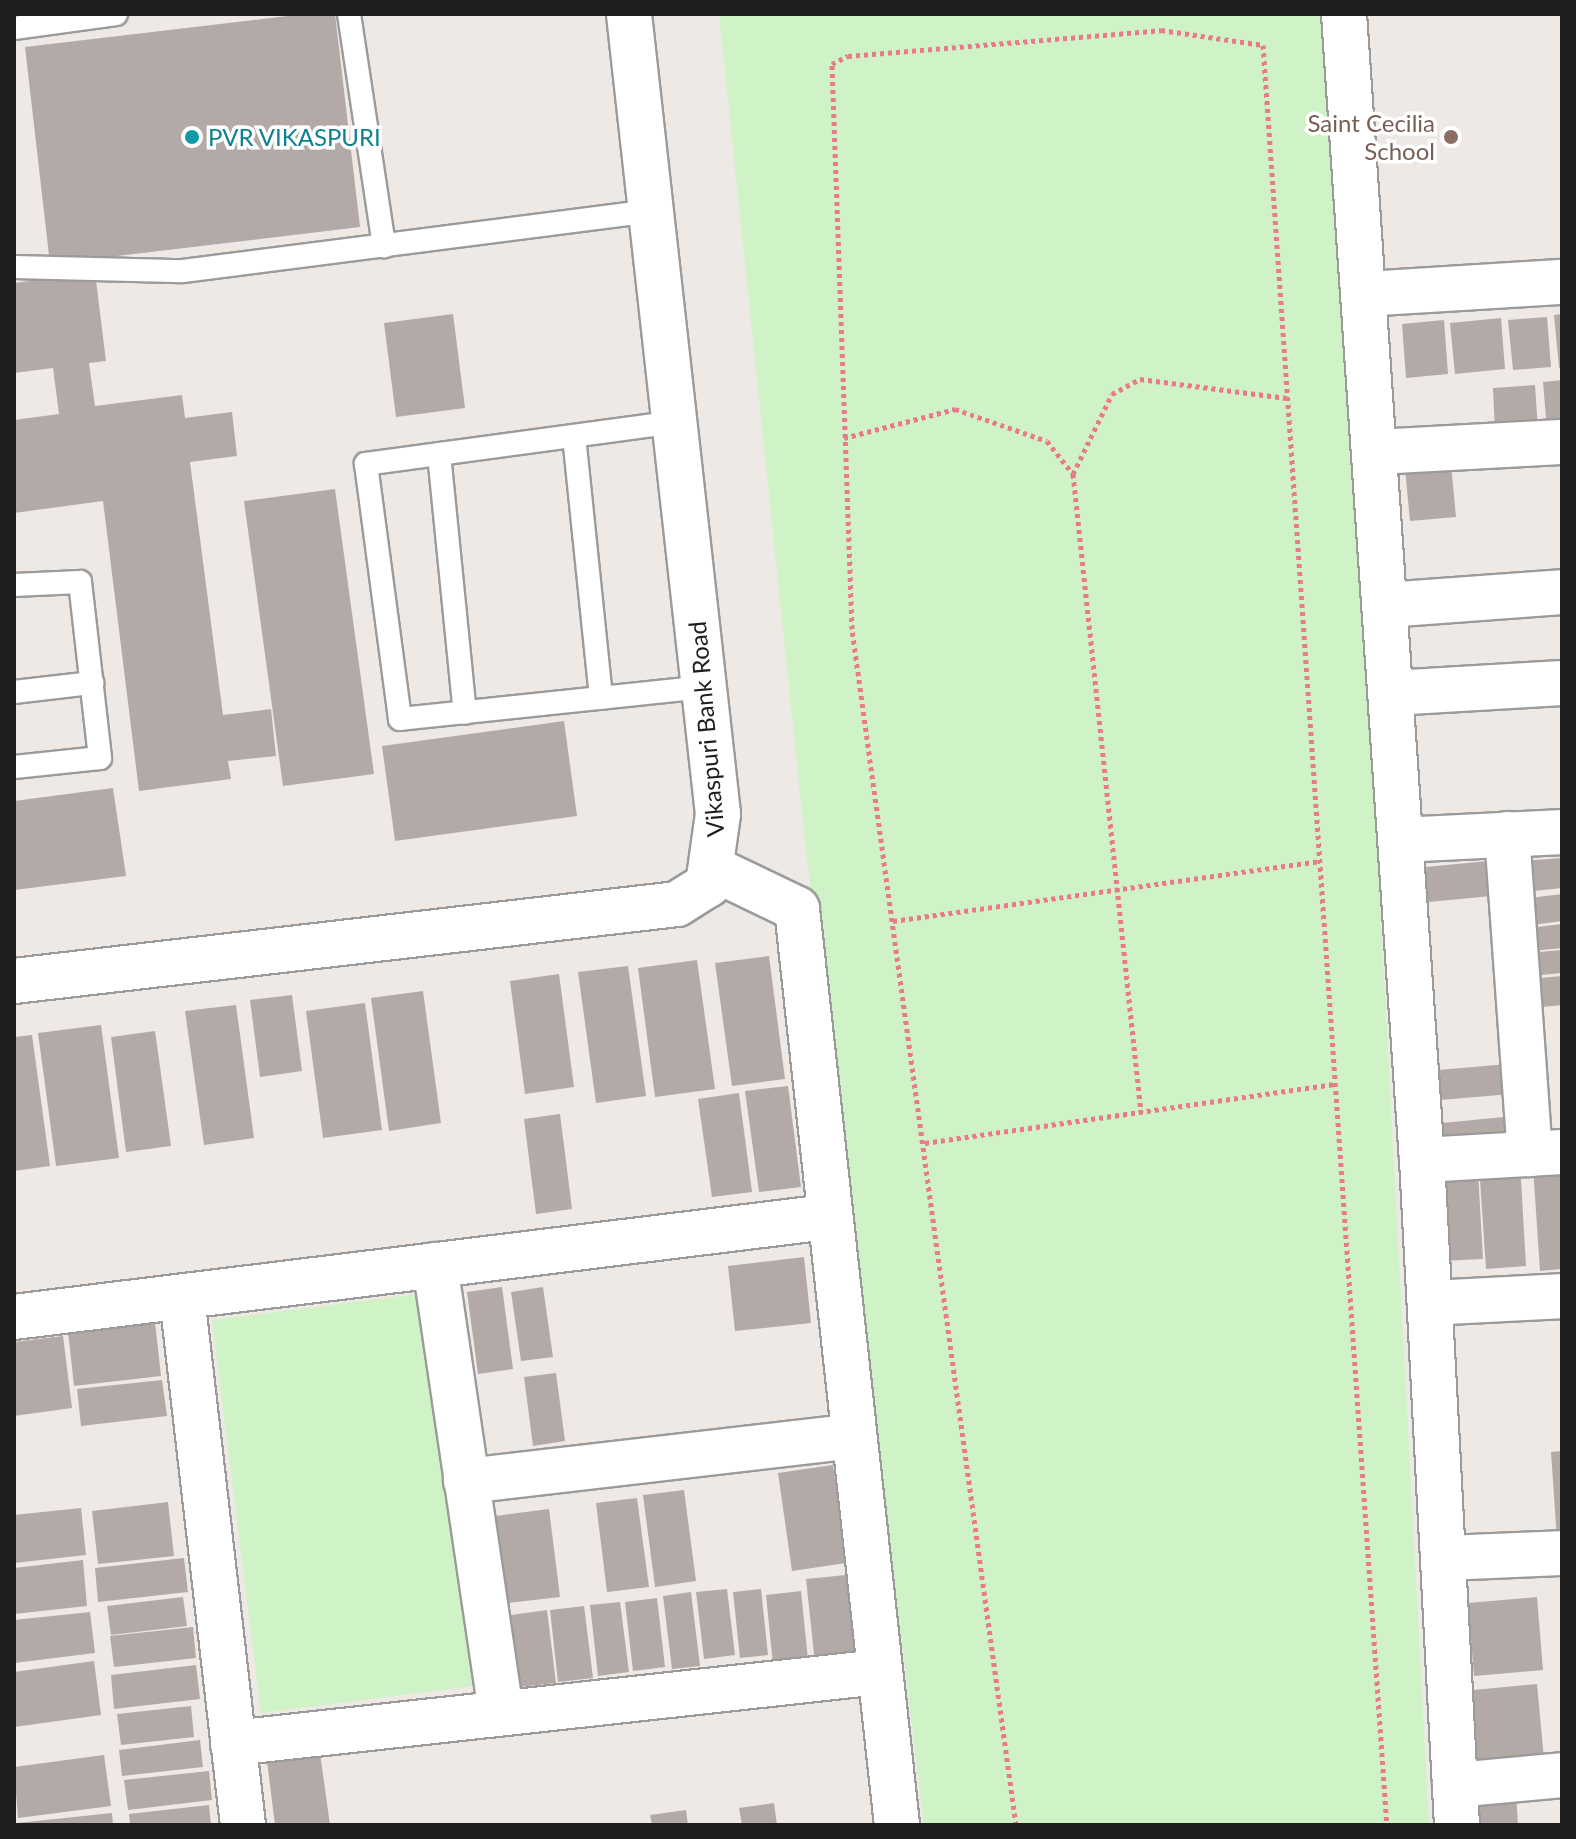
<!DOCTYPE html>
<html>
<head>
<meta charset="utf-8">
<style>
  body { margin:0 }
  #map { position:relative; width:1576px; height:1839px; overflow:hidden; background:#eee9e5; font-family:Lato,sans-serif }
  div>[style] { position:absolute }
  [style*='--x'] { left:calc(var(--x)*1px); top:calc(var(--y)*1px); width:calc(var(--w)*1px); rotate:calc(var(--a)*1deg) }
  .park>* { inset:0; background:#cff3c7 }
  .building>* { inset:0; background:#b3aaa8 }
  .path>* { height:5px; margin-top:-2.5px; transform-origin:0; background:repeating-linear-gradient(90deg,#ea7a8b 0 4px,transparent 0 8px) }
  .roads { filter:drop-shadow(2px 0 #9b9b9b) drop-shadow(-2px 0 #9b9b9b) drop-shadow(0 2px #9b9b9b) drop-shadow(0 -2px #9b9b9b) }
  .lane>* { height:22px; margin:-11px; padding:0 11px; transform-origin:11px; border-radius:11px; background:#fff }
  .street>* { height:44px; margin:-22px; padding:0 22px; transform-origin:22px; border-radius:22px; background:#fff }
  .dots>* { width:22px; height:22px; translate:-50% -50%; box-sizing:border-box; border:4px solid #fff; border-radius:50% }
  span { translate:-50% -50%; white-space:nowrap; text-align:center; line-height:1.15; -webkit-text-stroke:7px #fff; paint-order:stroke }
  .education-label { font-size:24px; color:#785e54 }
  .right { translate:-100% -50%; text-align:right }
  .culture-label { font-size:24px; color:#0d838f }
  .left { translate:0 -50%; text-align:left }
  .street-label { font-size:24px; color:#1e1e1e }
  .frame { position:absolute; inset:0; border:16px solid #1e1e1e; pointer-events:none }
</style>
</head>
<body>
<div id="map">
  <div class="park">
    <i style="clip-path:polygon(719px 14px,1333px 14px,1429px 1825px,924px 1825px,805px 842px)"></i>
    <i style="clip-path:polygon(433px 1292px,482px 1685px,261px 1713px,212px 1320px)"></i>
  </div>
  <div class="building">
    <i style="clip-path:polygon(305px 14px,335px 14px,360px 227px,50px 264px,25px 47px)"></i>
    <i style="clip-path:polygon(95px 272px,106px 361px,89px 363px,95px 406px,182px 395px,185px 418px,232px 412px,237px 456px,190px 462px,223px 715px,271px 709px,276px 756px,228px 761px,231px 779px,139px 791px,103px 501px,14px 513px,14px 420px,59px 414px,53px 368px,14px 373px,14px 283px)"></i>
    <i style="clip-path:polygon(453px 314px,465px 408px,396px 417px,384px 323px)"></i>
    <i style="clip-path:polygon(1562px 314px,1562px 368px,1559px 368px,1554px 315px)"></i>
    <i style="clip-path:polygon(1547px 317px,1551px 367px,1513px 370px,1508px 320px)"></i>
    <i style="clip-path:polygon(1501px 318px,1505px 369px,1455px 374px,1450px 323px)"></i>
    <i style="clip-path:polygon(1444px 320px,1448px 374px,1406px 378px,1402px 324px)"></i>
    <i style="clip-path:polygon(1562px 380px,1562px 428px,1547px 430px,1543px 382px)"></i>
    <i style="clip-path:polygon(1535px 385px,1538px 430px,1495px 432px,1493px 388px)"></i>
    <i style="clip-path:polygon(1451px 464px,1456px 517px,1410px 521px,1405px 468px)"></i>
    <i style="clip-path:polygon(335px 489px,374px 774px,283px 786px,244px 501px)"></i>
    <i style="clip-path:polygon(564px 721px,577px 816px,395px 841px,382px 746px)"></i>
    <i style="clip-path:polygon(113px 788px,126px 876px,14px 890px,14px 801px)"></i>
    <i style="clip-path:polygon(1562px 858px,1562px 888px,1524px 892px,1522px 861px)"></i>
    <i style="clip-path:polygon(1499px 860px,1502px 895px,1418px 903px,1415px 868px)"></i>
    <i style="clip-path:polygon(1562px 894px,1562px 921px,1518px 927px,1515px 900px)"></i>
    <i style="clip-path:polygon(1562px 924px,1562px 948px,1532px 951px,1529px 928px)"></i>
    <i style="clip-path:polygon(1562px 950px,1562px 973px,1530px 976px,1528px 953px)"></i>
    <i style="clip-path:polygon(769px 956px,785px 1079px,732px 1086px,715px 963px)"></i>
    <i style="clip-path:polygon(697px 960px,715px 1089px,655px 1097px,638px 968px)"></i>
    <i style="clip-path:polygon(628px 966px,646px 1096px,596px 1103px,578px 972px)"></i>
    <i style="clip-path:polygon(559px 974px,574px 1087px,525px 1094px,510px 981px)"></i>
    <i style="clip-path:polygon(1562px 976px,1562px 1005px,1532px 1008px,1528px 979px)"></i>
    <i style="clip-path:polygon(423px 991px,441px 1123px,389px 1131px,371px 998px)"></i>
    <i style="clip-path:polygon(292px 995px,302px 1071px,260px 1077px,250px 1000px)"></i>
    <i style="clip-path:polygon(365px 1003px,382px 1130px,323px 1138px,306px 1011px)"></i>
    <i style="clip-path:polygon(236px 1005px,254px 1138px,204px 1145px,185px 1011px)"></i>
    <i style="clip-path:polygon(101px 1025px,119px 1158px,56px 1166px,38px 1033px)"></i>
    <i style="clip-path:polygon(155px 1031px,171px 1146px,126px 1152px,111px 1037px)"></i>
    <i style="clip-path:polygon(32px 1035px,50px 1166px,14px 1171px,14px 1037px)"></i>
    <i style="clip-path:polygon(1508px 1064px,1511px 1094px,1429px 1101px,1426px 1071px)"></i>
    <i style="clip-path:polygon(788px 1086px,801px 1187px,759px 1192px,745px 1091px)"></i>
    <i style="clip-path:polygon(739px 1093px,752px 1192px,712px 1197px,698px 1099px)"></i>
    <i style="clip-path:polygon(560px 1114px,572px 1209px,536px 1214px,524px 1119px)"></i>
    <i style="clip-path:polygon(1514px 1116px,1516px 1145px,1434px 1152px,1432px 1124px)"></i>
    <i style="clip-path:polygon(1520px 1163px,1526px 1266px,1486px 1269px,1479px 1165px)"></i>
    <i style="clip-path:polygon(1562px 1165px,1562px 1269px,1540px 1271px,1533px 1167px)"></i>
    <i style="clip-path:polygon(1478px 1172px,1483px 1259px,1442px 1261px,1437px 1174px)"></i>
    <i style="clip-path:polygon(804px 1257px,811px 1323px,735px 1331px,728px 1266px)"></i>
    <i style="clip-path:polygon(502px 1287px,513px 1369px,478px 1374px,467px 1292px)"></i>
    <i style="clip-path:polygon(543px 1287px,553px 1357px,521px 1361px,511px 1292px)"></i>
    <i style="clip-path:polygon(155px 1322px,161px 1376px,74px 1386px,68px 1331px)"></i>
    <i style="clip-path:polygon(63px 1336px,72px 1408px,14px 1416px,14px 1342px)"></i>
    <i style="clip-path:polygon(556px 1373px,565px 1441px,533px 1446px,524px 1377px)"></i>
    <i style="clip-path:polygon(162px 1380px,167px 1416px,81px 1426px,77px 1389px)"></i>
    <i style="clip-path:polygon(1562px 1451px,1562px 1540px,1557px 1540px,1551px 1452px)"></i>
    <i style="clip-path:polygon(833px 1465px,846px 1563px,792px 1571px,778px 1473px)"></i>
    <i style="clip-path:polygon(684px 1490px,696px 1581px,655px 1587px,643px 1495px)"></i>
    <i style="clip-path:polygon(637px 1498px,649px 1587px,607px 1592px,596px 1503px)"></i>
    <i style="clip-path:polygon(168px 1502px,174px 1556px,98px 1564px,92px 1511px)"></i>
    <i style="clip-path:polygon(81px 1508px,86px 1555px,14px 1563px,14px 1515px)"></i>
    <i style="clip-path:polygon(549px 1509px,560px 1597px,507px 1603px,495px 1516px)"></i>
    <i style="clip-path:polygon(184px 1558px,188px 1592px,98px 1602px,95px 1568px)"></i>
    <i style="clip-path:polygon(83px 1560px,87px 1606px,14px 1614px,14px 1568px)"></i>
    <i style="clip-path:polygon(846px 1575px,855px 1659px,815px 1663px,806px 1579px)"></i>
    <i style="clip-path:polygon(727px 1589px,735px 1655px,704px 1659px,696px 1592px)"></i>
    <i style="clip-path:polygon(761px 1589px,768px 1655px,740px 1658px,733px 1592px)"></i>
    <i style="clip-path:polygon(801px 1591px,809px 1670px,774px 1674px,766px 1595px)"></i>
    <i style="clip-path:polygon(691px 1592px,700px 1666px,672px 1669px,663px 1596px)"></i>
    <i style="clip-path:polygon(183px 1597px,187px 1626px,111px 1635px,107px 1606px)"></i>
    <i style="clip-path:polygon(1537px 1597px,1543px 1670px,1474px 1676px,1468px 1603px)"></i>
    <i style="clip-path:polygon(657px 1598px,665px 1667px,633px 1671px,625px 1602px)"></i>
    <i style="clip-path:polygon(620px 1602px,629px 1672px,598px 1676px,590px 1605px)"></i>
    <i style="clip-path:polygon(584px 1606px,593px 1678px,558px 1682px,550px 1610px)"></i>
    <i style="clip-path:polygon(547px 1610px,556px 1683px,519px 1687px,511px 1615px)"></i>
    <i style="clip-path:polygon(90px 1612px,95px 1653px,14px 1663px,14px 1620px)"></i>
    <i style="clip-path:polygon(193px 1627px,196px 1658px,114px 1667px,110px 1636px)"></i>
    <i style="clip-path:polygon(94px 1661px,101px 1715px,14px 1727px,14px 1672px)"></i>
    <i style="clip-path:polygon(196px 1665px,200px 1699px,114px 1709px,111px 1675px)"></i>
    <i style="clip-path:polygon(1537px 1684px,1545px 1770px,1471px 1776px,1463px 1691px)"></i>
    <i style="clip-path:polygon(191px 1706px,194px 1737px,121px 1745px,117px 1714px)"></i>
    <i style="clip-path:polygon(200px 1740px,203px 1767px,122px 1776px,119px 1750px)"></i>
    <i style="clip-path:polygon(320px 1753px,330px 1825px,275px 1825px,267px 1761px)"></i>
    <i style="clip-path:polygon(104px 1755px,111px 1806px,18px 1818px,14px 1767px)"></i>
    <i style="clip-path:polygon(209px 1771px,212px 1800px,128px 1810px,124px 1780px)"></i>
    <i style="clip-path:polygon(1516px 1793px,1518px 1825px,1474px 1825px,1473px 1795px)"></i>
    <i style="clip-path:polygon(774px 1803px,777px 1825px,742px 1825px,739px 1808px)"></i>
    <i style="clip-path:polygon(209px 1805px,211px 1825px,130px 1825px,129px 1814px)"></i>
    <i style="clip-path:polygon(686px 1810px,688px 1825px,652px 1825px,650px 1815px)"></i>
    <i style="clip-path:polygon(112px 1813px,113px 1825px,17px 1825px,17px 1823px)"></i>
  </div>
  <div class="path">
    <i style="--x:844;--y:438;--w:115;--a:-14.6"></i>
    <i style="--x:955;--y:409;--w:97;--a:19.2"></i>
    <i style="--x:1047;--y:441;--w:42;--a:51.8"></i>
    <i style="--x:1073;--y:474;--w:642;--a:83.92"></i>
    <i style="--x:1073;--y:474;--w:89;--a:-64"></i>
    <i style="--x:1112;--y:394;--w:32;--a:-28"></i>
    <i style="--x:1140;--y:379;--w:148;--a:7.4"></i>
    <i style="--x:893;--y:921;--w:430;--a:-8"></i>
    <i style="--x:925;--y:1143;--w:414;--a:-8.2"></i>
    <i style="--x:1016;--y:1825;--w:1207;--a:-97.81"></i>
    <i style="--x:852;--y:629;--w:565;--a:-92.03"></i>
    <i style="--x:832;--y:64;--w:18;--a:-27"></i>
    <i style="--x:848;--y:56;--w:314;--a:-4.7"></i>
    <i style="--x:1161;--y:30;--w:103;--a:8.4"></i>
    <i style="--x:1263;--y:45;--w:1784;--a:86.02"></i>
  </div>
  <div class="roads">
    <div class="lane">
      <i style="--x:349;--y:14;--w:235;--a:81.4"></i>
      <i style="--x:14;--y:28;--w:103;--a:-7.8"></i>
      <i style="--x:14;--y:267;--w:169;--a:1.4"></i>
      <i style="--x:183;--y:271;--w:472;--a:-7.3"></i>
      <i style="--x:675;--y:422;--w:312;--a:172.3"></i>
      <i style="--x:366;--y:464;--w:257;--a:82.4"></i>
      <i style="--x:400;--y:719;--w:306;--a:-6"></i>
      <i style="--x:574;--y:436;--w:263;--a:84.1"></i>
      <i style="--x:439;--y:454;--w:260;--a:84.3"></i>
      <i style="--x:14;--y:585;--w:66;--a:-2.6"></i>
      <i style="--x:80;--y:582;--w:177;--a:83.5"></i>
      <i style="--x:100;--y:758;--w:86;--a:174"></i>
      <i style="--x:14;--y:692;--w:79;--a:-6.6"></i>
    </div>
    <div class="street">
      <i style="--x:1344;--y:14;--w:1149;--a:86.11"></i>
      <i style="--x:1422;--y:1160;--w:666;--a:86.99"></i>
      <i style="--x:1364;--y:294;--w:198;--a:-3.5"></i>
      <i style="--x:1375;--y:452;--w:187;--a:-3.1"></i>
      <i style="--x:1386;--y:605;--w:176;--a:-4.2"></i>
      <i style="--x:1392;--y:693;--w:170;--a:-3.4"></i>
      <i style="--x:1507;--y:834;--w:321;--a:85.9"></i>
      <i style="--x:1401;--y:840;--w:161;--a:-2.8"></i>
      <i style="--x:714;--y:869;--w:92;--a:25.7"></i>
      <i style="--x:797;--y:909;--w:921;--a:83.77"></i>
      <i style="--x:14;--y:981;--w:667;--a:-6.62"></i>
      <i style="--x:677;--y:904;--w:36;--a:-32"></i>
      <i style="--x:708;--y:885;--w:72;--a:-82"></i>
      <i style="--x:718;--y:814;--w:805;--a:-96.35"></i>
      <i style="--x:1422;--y:1160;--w:140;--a:-3.3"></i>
      <i style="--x:435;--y:1265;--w:453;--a:81.6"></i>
      <i style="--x:182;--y:1297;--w:532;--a:83.41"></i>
      <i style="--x:1430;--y:1303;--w:132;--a:-3"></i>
      <i style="--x:14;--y:1317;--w:819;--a:-7.01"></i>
      <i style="--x:466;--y:1481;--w:389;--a:-6.6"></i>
      <i style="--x:1444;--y:1558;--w:118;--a:-2.4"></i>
      <i style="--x:233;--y:1743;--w:650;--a:-6.27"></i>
      <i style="--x:1455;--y:1785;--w:107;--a:-5.3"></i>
    </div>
  </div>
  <div class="dots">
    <i style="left:192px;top:137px;background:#0f9aa8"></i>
    <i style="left:1451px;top:137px;background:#8d6e63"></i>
  </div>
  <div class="education-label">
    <span class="right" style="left:1435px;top:137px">Saint Cecilia<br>School</span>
  </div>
  <div class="culture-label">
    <span class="left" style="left:208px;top:137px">PVR VIKASPURI</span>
  </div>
  <div class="street-label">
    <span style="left:706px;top:729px;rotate:-95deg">Vikaspuri Bank Road</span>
  </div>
  <div class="frame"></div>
</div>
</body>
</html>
